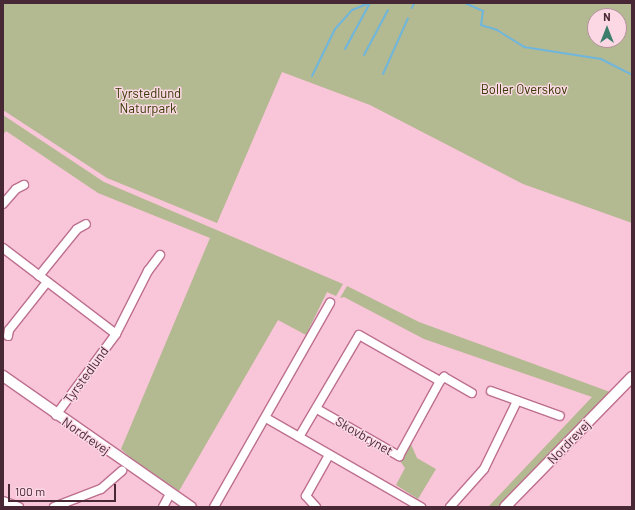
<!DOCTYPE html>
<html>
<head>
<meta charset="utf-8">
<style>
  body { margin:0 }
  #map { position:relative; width:635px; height:510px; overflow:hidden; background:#f9c5d8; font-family:Barlow,sans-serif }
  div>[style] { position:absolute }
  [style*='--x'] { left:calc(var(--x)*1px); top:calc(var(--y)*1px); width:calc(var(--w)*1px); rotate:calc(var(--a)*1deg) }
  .green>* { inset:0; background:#b3b990 }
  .stream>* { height:2px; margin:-1px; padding:0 1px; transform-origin:1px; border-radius:1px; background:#6fb6dd }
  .roads { filter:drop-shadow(1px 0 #bd6f8f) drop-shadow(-1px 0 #bd6f8f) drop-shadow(0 1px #bd6f8f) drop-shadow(0 -1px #bd6f8f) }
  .minor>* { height:8px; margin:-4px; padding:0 4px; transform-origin:4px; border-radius:4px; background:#fff }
  .tertiary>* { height:10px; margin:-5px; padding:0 5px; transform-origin:5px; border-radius:5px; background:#fff }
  span { translate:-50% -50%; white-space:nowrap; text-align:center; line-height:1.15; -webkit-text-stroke:3px #fbd8e4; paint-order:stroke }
  .park-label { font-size:13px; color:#353902 }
  .street-label { font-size:13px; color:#492836 }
  .frame { position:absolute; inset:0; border:4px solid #492836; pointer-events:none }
  .north { position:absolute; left:587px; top:8px; width:40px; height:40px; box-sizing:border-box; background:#fbd8e4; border:1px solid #b4929e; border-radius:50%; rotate:0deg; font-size:11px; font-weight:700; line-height:16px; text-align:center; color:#492836 }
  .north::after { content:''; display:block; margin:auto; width:14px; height:18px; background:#3c7d6c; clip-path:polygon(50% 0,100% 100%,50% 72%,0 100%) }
  .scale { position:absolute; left:8px; top:484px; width:108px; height:18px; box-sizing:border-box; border:2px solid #492836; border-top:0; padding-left:5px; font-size:12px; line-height:14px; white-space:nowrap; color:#492836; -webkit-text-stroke:3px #fbd8e4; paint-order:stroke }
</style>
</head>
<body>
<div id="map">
  <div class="green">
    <i style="clip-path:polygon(evenodd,3px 3px,632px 3px,632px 223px,523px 184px,370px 105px,282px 72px,217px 223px,107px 178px,3px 110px,3px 3px,595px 16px,619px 16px,619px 40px,595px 40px,595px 16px)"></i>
    <i style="clip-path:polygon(3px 115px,104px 182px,343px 284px,336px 296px,327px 292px,306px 335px,278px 320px,179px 491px,133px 460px,121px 449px,210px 238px,98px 193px,6px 131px,3px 135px)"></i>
    <i style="clip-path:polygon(347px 286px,419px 322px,610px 392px,501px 507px,488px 507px,592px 397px,424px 339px,344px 297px,340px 298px)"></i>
    <i style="clip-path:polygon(410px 442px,417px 458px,436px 469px,418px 499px,396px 485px,405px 468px,400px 461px)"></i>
  </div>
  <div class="stream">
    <i style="--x:465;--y:3;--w:20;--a:24"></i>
    <i style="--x:483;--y:11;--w:14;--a:98"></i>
    <i style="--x:481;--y:25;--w:17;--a:17"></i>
    <i style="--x:497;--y:30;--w:32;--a:32"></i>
    <i style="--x:524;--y:47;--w:78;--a:8.9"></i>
    <i style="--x:601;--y:59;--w:35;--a:27"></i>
    <i style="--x:412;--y:8;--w:5;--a:-68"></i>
    <i style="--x:345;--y:49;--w:52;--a:-61.5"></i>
    <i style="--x:364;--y:55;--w:51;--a:-61.9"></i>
    <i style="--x:383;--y:74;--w:61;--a:-65.9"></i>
    <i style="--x:312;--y:76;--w:52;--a:-63.9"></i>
    <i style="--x:335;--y:29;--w:25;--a:-48"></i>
    <i style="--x:352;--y:10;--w:18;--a:-22"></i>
  </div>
  <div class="roads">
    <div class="minor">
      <i style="--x:3;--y:204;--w:20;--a:-49"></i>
      <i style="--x:16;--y:189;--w:9;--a:-27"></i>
      <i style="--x:3;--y:248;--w:142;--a:37.3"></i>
      <i style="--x:116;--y:334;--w:101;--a:126.5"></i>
      <i style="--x:39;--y:276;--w:60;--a:-51"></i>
      <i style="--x:77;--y:229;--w:10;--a:-29"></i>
      <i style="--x:116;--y:334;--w:71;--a:-63.1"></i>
      <i style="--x:148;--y:271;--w:20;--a:-53"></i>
      <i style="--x:8;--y:336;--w:6;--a:-81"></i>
      <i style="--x:9;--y:330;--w:61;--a:-51.6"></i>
      <i style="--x:491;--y:391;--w:73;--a:19.9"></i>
      <i style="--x:317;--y:409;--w:95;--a:29.8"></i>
      <i style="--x:399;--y:456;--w:85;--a:-61.3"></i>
      <i style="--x:266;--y:418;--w:179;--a:29.9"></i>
      <i style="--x:299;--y:437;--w:118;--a:-59.5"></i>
      <i style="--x:359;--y:335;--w:93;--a:29.6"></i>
      <i style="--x:440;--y:381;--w:6;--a:-45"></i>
      <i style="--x:444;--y:377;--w:32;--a:30"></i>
      <i style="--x:3;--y:501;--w:17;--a:21"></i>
      <i style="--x:54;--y:507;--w:50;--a:-21"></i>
      <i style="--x:101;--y:489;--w:28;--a:-41"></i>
      <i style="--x:163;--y:507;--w:15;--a:-62"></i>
      <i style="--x:214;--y:507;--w:235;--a:-60.4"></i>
      <i style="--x:316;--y:507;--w:15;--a:-132"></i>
      <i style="--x:306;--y:496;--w:47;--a:-60.7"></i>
      <i style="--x:450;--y:507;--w:51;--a:-48.2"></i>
      <i style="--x:484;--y:469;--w:76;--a:-64.1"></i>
    </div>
    <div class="tertiary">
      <i style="--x:3;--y:376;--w:229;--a:34.9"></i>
      <i style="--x:505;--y:507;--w:182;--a:-45.7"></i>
    </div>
  </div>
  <div class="park-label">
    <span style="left:524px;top:89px">Boller Overskov</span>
    <span style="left:148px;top:101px">Tyrstedlund<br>Naturpark</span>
  </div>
  <div class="street-label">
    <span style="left:86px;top:375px;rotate:-54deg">Tyrstedlund</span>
    <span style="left:86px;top:436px;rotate:35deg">Nordrevej</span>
    <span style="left:364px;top:436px;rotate:30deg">Skovbrynet</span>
    <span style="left:569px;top:442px;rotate:-46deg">Nordrevej</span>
  </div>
  <div class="frame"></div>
  <div class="north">N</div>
  <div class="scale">100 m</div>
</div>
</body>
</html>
